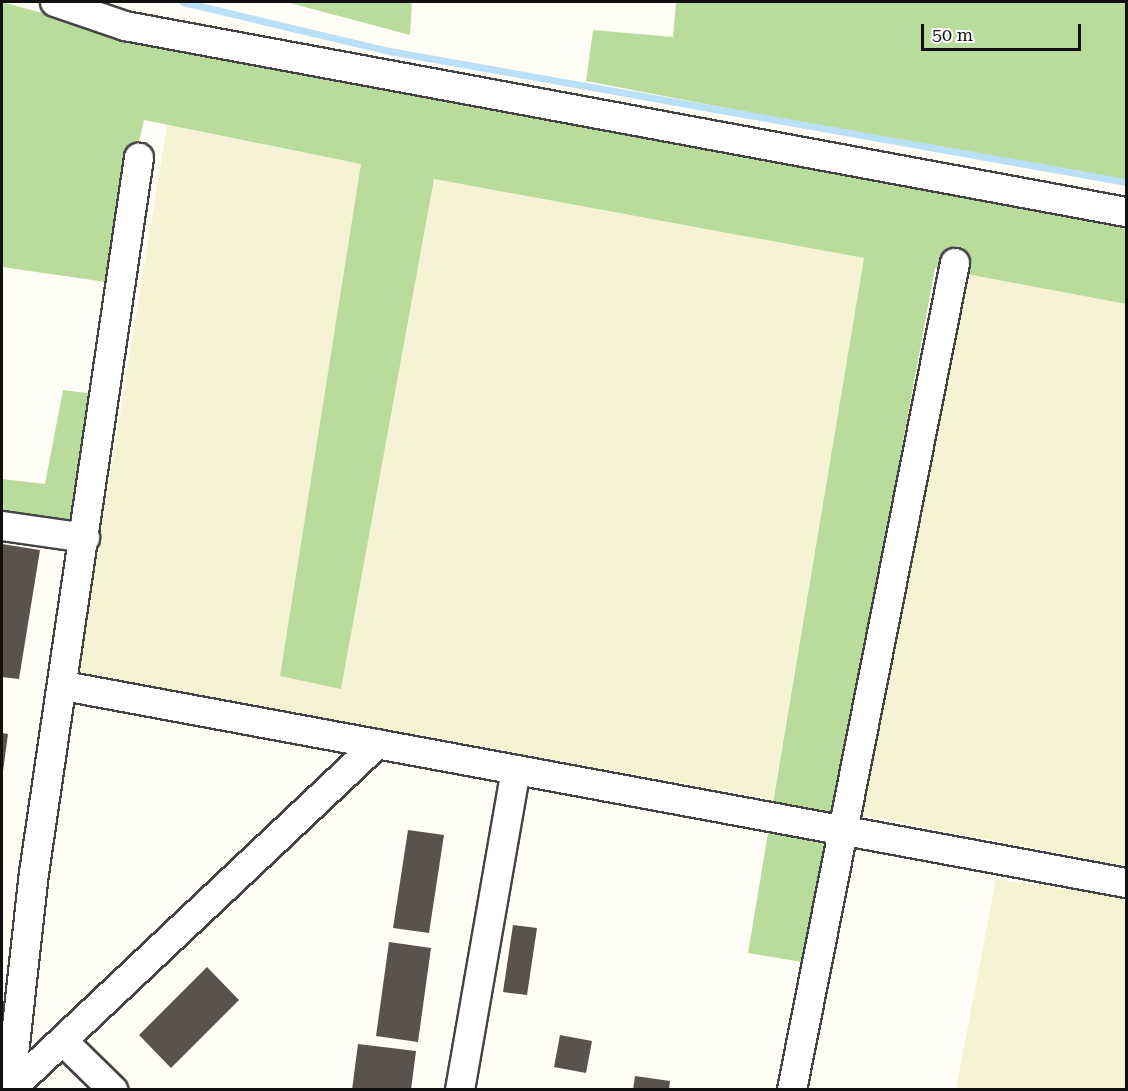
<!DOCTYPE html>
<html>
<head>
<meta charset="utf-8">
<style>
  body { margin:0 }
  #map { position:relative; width:1128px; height:1091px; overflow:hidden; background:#fffdf5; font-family:"Roboto Serif",serif }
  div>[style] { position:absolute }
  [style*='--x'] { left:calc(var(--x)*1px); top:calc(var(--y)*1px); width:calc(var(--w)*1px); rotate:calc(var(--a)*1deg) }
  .farmland>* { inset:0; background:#f6f3d4 }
  .forest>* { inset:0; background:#b9dc9c }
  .stream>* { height:7px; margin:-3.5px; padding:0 3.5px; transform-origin:3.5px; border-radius:3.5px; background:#b9e0f7 }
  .building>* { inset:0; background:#5a524d }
  .roads { filter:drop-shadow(2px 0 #444) drop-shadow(-2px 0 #444) drop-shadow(0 2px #444) drop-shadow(0 -2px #444) }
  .minor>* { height:28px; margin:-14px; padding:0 14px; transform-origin:14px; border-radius:14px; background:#fff }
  span { translate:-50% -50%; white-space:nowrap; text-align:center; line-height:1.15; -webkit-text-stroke:6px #fff; paint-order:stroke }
  .frame { position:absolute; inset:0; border:3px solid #111; pointer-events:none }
  .scale { position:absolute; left:921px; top:24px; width:160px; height:27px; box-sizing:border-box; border:3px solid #111; border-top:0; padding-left:8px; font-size:18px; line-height:21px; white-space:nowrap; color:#111; -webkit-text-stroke:4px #fff; paint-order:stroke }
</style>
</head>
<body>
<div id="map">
  <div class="farmland">
    <i style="clip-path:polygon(167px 125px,362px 164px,280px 675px,341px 688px,434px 179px,864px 258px,773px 800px,78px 672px)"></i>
    <i style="clip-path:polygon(964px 273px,1126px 304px,1126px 866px,856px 814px)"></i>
    <i style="clip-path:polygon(996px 879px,1126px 898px,1126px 1089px,956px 1089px)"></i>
  </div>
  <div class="forest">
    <i style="clip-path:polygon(2px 2px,137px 39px,1126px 223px,1126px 304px,935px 268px,807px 963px,748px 953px,864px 258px,434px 179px,341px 689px,280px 676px,361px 164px,144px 120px,106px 282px,2px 267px)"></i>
    <i style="clip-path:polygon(286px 2px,412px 2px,410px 35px)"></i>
    <i style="clip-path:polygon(676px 2px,1126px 2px,1126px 185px,586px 81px,593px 30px,673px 37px)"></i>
    <i style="clip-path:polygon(63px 390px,94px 394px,75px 526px,2px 515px,2px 479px,45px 484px)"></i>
  </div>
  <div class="stream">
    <i style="--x:183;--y:2;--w:212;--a:13.4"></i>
    <i style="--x:389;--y:51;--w:749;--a:10.08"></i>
  </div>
  <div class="building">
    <i style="clip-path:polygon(2px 544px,40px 550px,19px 679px,2px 677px)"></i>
    <i style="clip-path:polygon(2px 733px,8px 734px,3px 771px,2px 771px)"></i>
    <i style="clip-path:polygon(408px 830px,444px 835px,429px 933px,393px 928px)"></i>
    <i style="clip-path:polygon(513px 925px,537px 928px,527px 995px,503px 992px)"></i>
    <i style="clip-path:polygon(389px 942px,431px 948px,418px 1042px,376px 1036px)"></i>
    <i style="clip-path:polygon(207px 967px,239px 1000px,171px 1068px,139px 1035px)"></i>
    <i style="clip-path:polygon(560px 1035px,592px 1041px,586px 1073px,554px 1067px)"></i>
    <i style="clip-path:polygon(358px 1044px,416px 1051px,411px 1090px,352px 1090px)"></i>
    <i style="clip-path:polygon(635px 1076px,670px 1081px,669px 1090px,633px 1090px)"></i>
  </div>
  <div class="roads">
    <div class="minor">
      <i style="--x:55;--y:2;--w:74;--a:18.9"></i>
      <i style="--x:125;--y:26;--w:1018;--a:10.53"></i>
      <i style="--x:2;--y:526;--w:84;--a:8.2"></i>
      <i style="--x:64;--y:686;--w:1080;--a:10.51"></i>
      <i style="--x:64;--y:1042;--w:69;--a:44.4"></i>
      <i style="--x:10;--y:1090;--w:218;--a:-83.7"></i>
      <i style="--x:34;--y:873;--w:723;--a:-81.65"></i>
      <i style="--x:10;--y:1090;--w:504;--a:-43.31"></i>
      <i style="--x:460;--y:1090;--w:325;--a:-80.1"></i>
      <i style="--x:792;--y:1090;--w:843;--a:-78.85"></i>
    </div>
  </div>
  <div class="frame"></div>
  <div class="scale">50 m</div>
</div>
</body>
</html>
